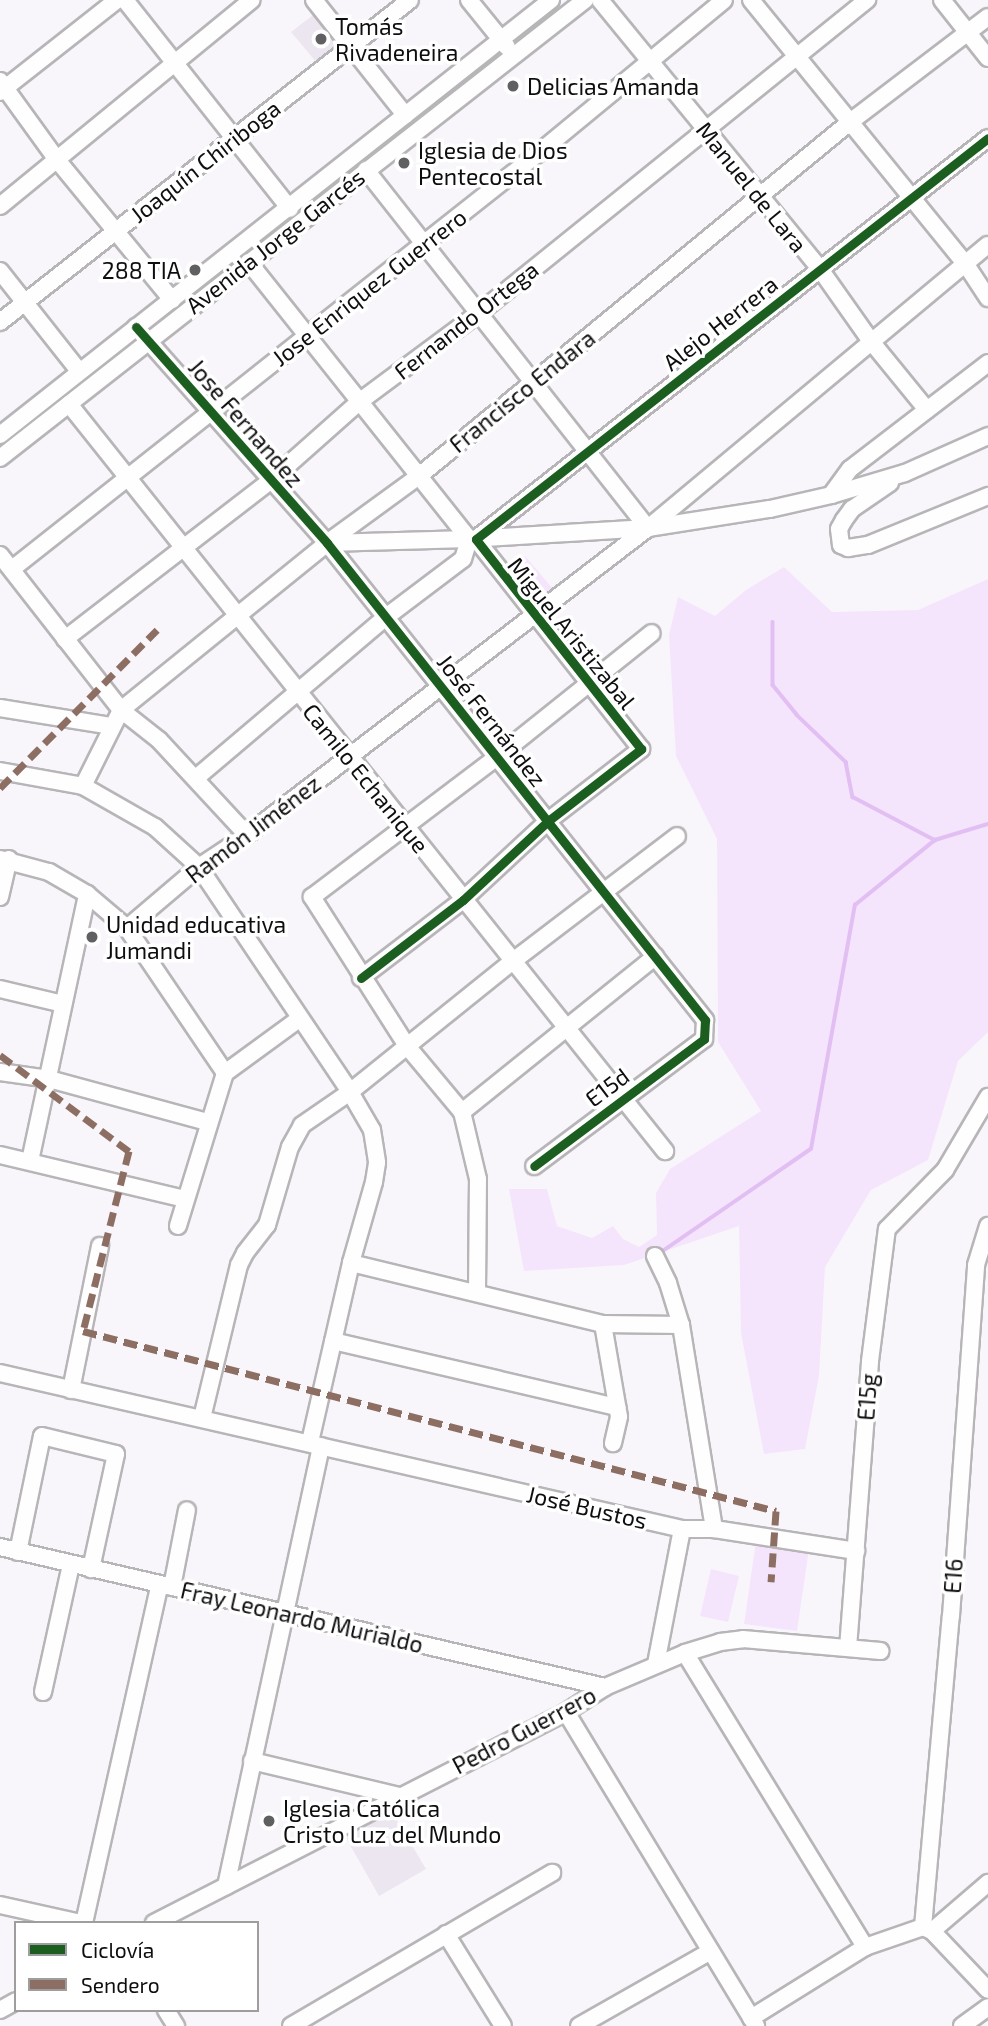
<!DOCTYPE html>
<html>
<head>
<meta charset="utf-8">
<style>
  body { margin:0 }
  #map { position:relative; width:988px; height:2026px; overflow:hidden; background:#f9f6fb; font-family:"Exo 2",sans-serif }
  div>[style] { position:absolute }
  [style*='--x'] { left:calc(var(--x)*1px); top:calc(var(--y)*1px); width:calc(var(--w)*1px); rotate:calc(var(--a)*1deg) }
  .built>* { inset:0; background:#ece6f0 }
  .green>* { inset:0; background:#f5e5fc }
  .stream>* { height:3.5px; margin:-1.75px; padding:0 1.75px; transform-origin:1.75px; border-radius:1.75px; background:#e2bff2 }
  .roads { filter:drop-shadow(2px 0 #b7b5b8) drop-shadow(-2px 0 #b7b5b8) drop-shadow(0 2px #b7b5b8) drop-shadow(0 -2px #b7b5b8) }
  .minor>* { height:16px; margin:-8px; padding:0 8px; transform-origin:8px; border-radius:8px; background:#fefefe }
  .quiet>* { height:7px; margin-top:-3.5px; transform-origin:0; background:repeating-linear-gradient(90deg,#8d6e63 0 14px,transparent 0 21px) }
  .cycleway>* { height:9px; margin:-4.5px; padding:0 4.5px; transform-origin:4.5px; border-radius:4.5px; background:#1b5e20 }
  .dots>* { width:19px; height:19px; translate:-50% -50%; box-sizing:border-box; border:4px solid #fff; border-radius:50% }
  span { translate:-50% -50%; white-space:nowrap; text-align:center; line-height:1.15; -webkit-text-stroke:7px #fff; paint-order:stroke }
  .poi-label { font-size:23px; color:#0e0d0f }
  .left { translate:0 -50%; text-align:left }
  .right { translate:-100% -50%; text-align:right }
  .street-label { font-size:23px; color:#0e0d0f }
  .legend { position:absolute; left:14px; top:1921px; width:245px; height:91px; box-sizing:border-box; background:#fff; border:2px solid #9f9e9f; margin:0; padding:9px 12px; list-style:none; font-size:21px; color:#0e0d0f }
  .legend li { display:flex; align-items:center; gap:14px; height:35px }
  .legend b { width:35px; border:2px solid #9f9e9f }
</style>
</head>
<body>
<div id="map">
  <div class="built">
    <i style="clip-path:polygon(321px 9px,350px 46px,322px 69px,291px 32px)"></i>
    <i style="clip-path:polygon(391px 1810px,426px 1869px,379px 1896px,345px 1836px)"></i>
  </div>
  <div class="green">
    <i style="clip-path:polygon(525px 556px,554px 590px,533px 608px,504px 574px)"></i>
    <i style="clip-path:polygon(784px 567px,832px 612px,918px 610px,988px 579px,988px 1032px,958px 1061px,928px 1160px,871px 1190px,825px 1267px,819px 1376px,805px 1449px,764px 1454px,741px 1333px,739px 1226px,624px 1265px,524px 1271px,509px 1189px,547px 1189px,557px 1226px,592px 1238px,613px 1226px,623px 1239px,639px 1247px,657px 1235px,656px 1193px,670px 1169px,761px 1111px,718px 1042px,717px 839px,676px 756px,669px 635px,678px 597px,715px 616px,746px 590px)"></i>
    <i style="clip-path:polygon(756px 1541px,809px 1549px,797px 1631px,744px 1624px)"></i>
    <i style="clip-path:polygon(711px 1569px,739px 1576px,728px 1622px,700px 1616px)"></i>
  </div>
  <div class="stream">
    <i style="--x:773;--y:622;--w:63;--a:90"></i>
    <i style="--x:773;--y:685;--w:38;--a:51"></i>
    <i style="--x:797;--y:715;--w:68;--a:43.8"></i>
    <i style="--x:846;--y:762;--w:36;--a:79"></i>
    <i style="--x:853;--y:797;--w:93;--a:27.7"></i>
    <i style="--x:660;--y:1253;--w:183;--a:-34.6"></i>
    <i style="--x:811;--y:1149;--w:248;--a:-79.8"></i>
    <i style="--x:855;--y:905;--w:103;--a:-39.1"></i>
    <i style="--x:935;--y:840;--w:55;--a:-16.8"></i>
  </div>
  <div class="roads">
    <div class="minor">
      <i style="--x:125;--y:0;--w:266;--a:51.7"></i>
      <i style="--x:314;--y:0;--w:147;--a:51.6"></i>
      <i style="--x:469;--y:0;--w:60;--a:51"></i>
      <i style="--x:600;--y:0;--w:348;--a:50.7"></i>
      <i style="--x:820;--y:269;--w:87;--a:54.8"></i>
      <i style="--x:870;--y:340;--w:90;--a:50.8"></i>
      <i style="--x:751;--y:0;--w:339;--a:50.9"></i>
      <i style="--x:965;--y:263;--w:42;--a:56.7"></i>
      <i style="--x:942;--y:0;--w:74;--a:51.6"></i>
      <i style="--x:0;--y:81;--w:99;--a:54.1"></i>
      <i style="--x:58;--y:161;--w:180;--a:50.6"></i>
      <i style="--x:0;--y:92;--w:149;--a:-38.2"></i>
      <i style="--x:366;--y:170;--w:456;--a:51.8"></i>
      <i style="--x:0;--y:206;--w:325;--a:-39.3"></i>
      <i style="--x:0;--y:271;--w:127;--a:51.7"></i>
      <i style="--x:0;--y:322;--w:521;--a:-38.14"></i>
      <i style="--x:136;--y:327;--w:288;--a:48.5"></i>
      <i style="--x:327;--y:543;--w:609;--a:51.6"></i>
      <i style="--x:705;--y:1020;--w:19;--a:93"></i>
      <i style="--x:704;--y:1039;--w:212;--a:143.2"></i>
      <i style="--x:69;--y:404;--w:956;--a:51.42"></i>
      <i style="--x:0;--y:435;--w:702;--a:-38.29"></i>
      <i style="--x:0;--y:458;--w:743;--a:-38.06"></i>
      <i style="--x:890;--y:483;--w:46;--a:145.6"></i>
      <i style="--x:852;--y:509;--w:14;--a:126"></i>
      <i style="--x:844;--y:520;--w:10;--a:119"></i>
      <i style="--x:839;--y:529;--w:16;--a:83"></i>
      <i style="--x:841;--y:545;--w:8;--a:23"></i>
      <i style="--x:848;--y:548;--w:20;--a:-9"></i>
      <i style="--x:868;--y:545;--w:130;--a:-22.2"></i>
      <i style="--x:831;--y:495;--w:32;--a:-54"></i>
      <i style="--x:850;--y:469;--w:174;--a:-37.5"></i>
      <i style="--x:327;--y:543;--w:142;--a:-1.6"></i>
      <i style="--x:469;--y:539;--w:179;--a:-3.5"></i>
      <i style="--x:648;--y:528;--w:123;--a:-8.9"></i>
      <i style="--x:770;--y:509;--w:63;--a:-12.9"></i>
      <i style="--x:831;--y:495;--w:77;--a:-16.6"></i>
      <i style="--x:905;--y:473;--w:91;--a:-24"></i>
      <i style="--x:0;--y:555;--w:197;--a:52"></i>
      <i style="--x:121;--y:710;--w:48;--a:38.3"></i>
      <i style="--x:159;--y:740;--w:129;--a:47.2"></i>
      <i style="--x:12;--y:569;--w:674;--a:-38.31"></i>
      <i style="--x:541;--y:151;--w:237;--a:-39.5"></i>
      <i style="--x:65;--y:639;--w:259;--a:-37.6"></i>
      <i style="--x:270;--y:481;--w:119;--a:-41.6"></i>
      <i style="--x:359;--y:402;--w:149;--a:-36.6"></i>
      <i style="--x:479;--y:313;--w:499;--a:-38.9"></i>
      <i style="--x:0;--y:708;--w:112;--a:9.2"></i>
      <i style="--x:0;--y:771;--w:84;--a:10.2"></i>
      <i style="--x:83;--y:786;--w:83;--a:29.7"></i>
      <i style="--x:155;--y:827;--w:59;--a:42.3"></i>
      <i style="--x:199;--y:867;--w:271;--a:56.1"></i>
      <i style="--x:350;--y:1092;--w:44;--a:59.9"></i>
      <i style="--x:372;--y:1130;--w:33;--a:81"></i>
      <i style="--x:377;--y:1163;--w:19;--a:99"></i>
      <i style="--x:374;--y:1182;--w:84;--a:105.9"></i>
      <i style="--x:351;--y:1263;--w:184;--a:102.9"></i>
      <i style="--x:196;--y:778;--w:249;--a:-40.3"></i>
      <i style="--x:386;--y:617;--w:96;--a:-37"></i>
      <i style="--x:463;--y:559;--w:21;--a:-73"></i>
      <i style="--x:469;--y:539;--w:354;--a:-128.5"></i>
      <i style="--x:83;--y:786;--w:85;--a:-63.4"></i>
      <i style="--x:121;--y:710;--w:265;--a:-39"></i>
      <i style="--x:327;--y:543;--w:114;--a:-36.1"></i>
      <i style="--x:419;--y:476;--w:558;--a:-39.4"></i>
      <i style="--x:850;--y:122;--w:173;--a:-37.3"></i>
      <i style="--x:0;--y:859;--w:51;--a:14.9"></i>
      <i style="--x:49;--y:872;--w:44;--a:30.1"></i>
      <i style="--x:87;--y:894;--w:52;--a:40.4"></i>
      <i style="--x:127;--y:928;--w:175;--a:55.9"></i>
      <i style="--x:225;--y:1073;--w:160;--a:107.1"></i>
      <i style="--x:0;--y:897;--w:39;--a:-77"></i>
      <i style="--x:127;--y:928;--w:94;--a:-40.3"></i>
      <i style="--x:199;--y:867;--w:58;--a:-33.7"></i>
      <i style="--x:247;--y:835;--w:505;--a:-37.44"></i>
      <i style="--x:648;--y:528;--w:442;--a:-39.8"></i>
      <i style="--x:361;--y:978;--w:128;--a:-37.4"></i>
      <i style="--x:463;--y:900;--w:116;--a:-42.9"></i>
      <i style="--x:548;--y:821;--w:118;--a:-37.7"></i>
      <i style="--x:641;--y:749;--w:267;--a:-128.2"></i>
      <i style="--x:476;--y:539;--w:650;--a:-38.07"></i>
      <i style="--x:0;--y:989;--w:65;--a:13.4"></i>
      <i style="--x:0;--y:1072;--w:49;--a:8.1"></i>
      <i style="--x:49;--y:1079;--w:164;--a:15.2"></i>
      <i style="--x:225;--y:1073;--w:92;--a:-36.1"></i>
      <i style="--x:462;--y:1112;--w:248;--a:-38.8"></i>
      <i style="--x:0;--y:1155;--w:189;--a:13.4"></i>
      <i style="--x:30;--y:1161;--w:273;--a:-77.9"></i>
      <i style="--x:655;--y:1256;--w:30;--a:64"></i>
      <i style="--x:668;--y:1283;--w:44;--a:72.8"></i>
      <i style="--x:681;--y:1325;--w:207;--a:80.8"></i>
      <i style="--x:351;--y:1263;--w:259;--a:13.6"></i>
      <i style="--x:603;--y:1324;--w:78;--a:0.7"></i>
      <i style="--x:477;--y:1292;--w:113;--a:-89.5"></i>
      <i style="--x:478;--y:1179;--w:69;--a:-103.4"></i>
      <i style="--x:462;--y:1112;--w:86;--a:-129.8"></i>
      <i style="--x:407;--y:1046;--w:177;--a:-122.5"></i>
      <i style="--x:312;--y:897;--w:232;--a:-37.1"></i>
      <i style="--x:497;--y:757;--w:198;--a:-38.7"></i>
      <i style="--x:603;--y:1324;--w:94;--a:80.2"></i>
      <i style="--x:619;--y:1417;--w:27;--a:103"></i>
      <i style="--x:333;--y:1341;--w:292;--a:13.1"></i>
      <i style="--x:0;--y:1373;--w:700;--a:12.88"></i>
      <i style="--x:682;--y:1529;--w:32;--a:0"></i>
      <i style="--x:714;--y:1529;--w:144;--a:8.8"></i>
      <i style="--x:71;--y:1390;--w:147;--a:-78.6"></i>
      <i style="--x:202;--y:1418;--w:157;--a:-76.4"></i>
      <i style="--x:239;--y:1265;--w:13;--a:-63"></i>
      <i style="--x:245;--y:1253;--w:36;--a:-52"></i>
      <i style="--x:267;--y:1225;--w:81;--a:-73.6"></i>
      <i style="--x:290;--y:1147;--w:25;--a:-61"></i>
      <i style="--x:302;--y:1125;--w:58;--a:-34.5"></i>
      <i style="--x:350;--y:1092;--w:209;--a:-38.8"></i>
      <i style="--x:513;--y:961;--w:206;--a:-37.3"></i>
      <i style="--x:0;--y:1547;--w:621;--a:13.03"></i>
      <i style="--x:18;--y:1552;--w:118;--a:-78.3"></i>
      <i style="--x:42;--y:1436;--w:76;--a:13.7"></i>
      <i style="--x:116;--y:1454;--w:118;--a:102.3"></i>
      <i style="--x:172;--y:1587;--w:78;--a:-79"></i>
      <i style="--x:848;--y:1648;--w:288;--a:-85.6"></i>
      <i style="--x:870;--y:1361;--w:133;--a:-82.7"></i>
      <i style="--x:887;--y:1229;--w:83;--a:-45.5"></i>
      <i style="--x:945;--y:1170;--w:85;--a:-59.5"></i>
      <i style="--x:685;--y:1653;--w:345;--a:58.5"></i>
      <i style="--x:656;--y:1664;--w:137;--a:-79.1"></i>
      <i style="--x:43;--y:1692;--w:130;--a:-77.6"></i>
      <i style="--x:566;--y:1712;--w:367;--a:58.8"></i>
      <i style="--x:252;--y:1761;--w:151;--a:13.4"></i>
      <i style="--x:226;--y:1886;--w:450;--a:-77.8"></i>
      <i style="--x:0;--y:1905;--w:83;--a:12.5"></i>
      <i style="--x:84;--y:1923;--w:347;--a:-77.4"></i>
      <i style="--x:154;--y:1923;--w:463;--a:-27.1"></i>
      <i style="--x:566;--y:1712;--w:46;--a:-32.7"></i>
      <i style="--x:605;--y:1687;--w:87;--a:-23"></i>
      <i style="--x:685;--y:1653;--w:37;--a:-17"></i>
      <i style="--x:720;--y:1642;--w:23;--a:-7"></i>
      <i style="--x:743;--y:1639;--w:138;--a:5"></i>
      <i style="--x:923;--y:1927;--w:312;--a:-84.9"></i>
      <i style="--x:951;--y:1616;--w:352;--a:-85.9"></i>
      <i style="--x:976;--y:1265;--w:41;--a:-72.9"></i>
      <i style="--x:923;--y:1927;--w:10;--a:24"></i>
      <i style="--x:932;--y:1931;--w:81;--a:46.5"></i>
      <i style="--x:932;--y:1931;--w:74;--a:-40.6"></i>
      <i style="--x:446;--y:1934;--w:108;--a:58.2"></i>
      <i style="--x:0;--y:2010;--w:18;--a:-29"></i>
      <i style="--x:166;--y:2010;--w:19;--a:58"></i>
      <i style="--x:751;--y:2018;--w:134;--a:-31.9"></i>
      <i style="--x:865;--y:1947;--w:61;--a:-19"></i>
      <i style="--x:291;--y:2026;--w:303;--a:-30.4"></i>
      <i style="--x:579;--y:2026;--w:150;--a:-29.6"></i>
      <i style="--x:962;--y:2026;--w:32;--a:-36"></i>
    </div>
  </div>
  <div class="quiet">
    <i style="--x:0;--y:788;--w:223;--a:-45.2"></i>
    <i style="--x:0;--y:1055;--w:161;--a:36.7"></i>
    <i style="--x:129;--y:1151;--w:186;--a:104.3"></i>
    <i style="--x:83;--y:1331;--w:716;--a:14.56"></i>
    <i style="--x:776;--y:1511;--w:71;--a:94"></i>
  </div>
  <div class="cycleway">
    <i style="--x:136;--y:327;--w:288;--a:48.5"></i>
    <i style="--x:327;--y:543;--w:609;--a:51.6"></i>
    <i style="--x:705;--y:1020;--w:19;--a:93"></i>
    <i style="--x:704;--y:1039;--w:212;--a:143.2"></i>
    <i style="--x:361;--y:978;--w:128;--a:-37.4"></i>
    <i style="--x:463;--y:900;--w:116;--a:-42.9"></i>
    <i style="--x:548;--y:821;--w:118;--a:-37.7"></i>
    <i style="--x:641;--y:749;--w:267;--a:-128.2"></i>
    <i style="--x:476;--y:539;--w:650;--a:-38.07"></i>
  </div>
  <div class="dots">
    <i style="left:321px;top:39px;background:#605f62"></i>
    <i style="left:513px;top:86px;background:#605f62"></i>
    <i style="left:404px;top:163px;background:#605f62"></i>
    <i style="left:195px;top:270px;background:#605f62"></i>
    <i style="left:92px;top:937px;background:#605f62"></i>
    <i style="left:269px;top:1821px;background:#605f62"></i>
  </div>
  <div class="poi-label">
    <span class="left" style="left:335px;top:39px">Tomás<br>Rivadeneira</span>
    <span class="left" style="left:527px;top:86px">Delicias Amanda</span>
    <span class="left" style="left:418px;top:163px">Iglesia de Dios<br>Pentecostal</span>
    <span class="right" style="left:181px;top:270px">288 TIA</span>
    <span class="left" style="left:106px;top:937px">Unidad educativa<br>Jumandi</span>
    <span class="left" style="left:283px;top:1821px">Iglesia Católica<br>Cristo Luz del Mundo</span>
  </div>
  <div class="street-label">
    <span style="left:205px;top:161px;rotate:-38deg">Joaquín Chiriboga</span>
    <span style="left:752px;top:187px;rotate:51deg">Manuel de Lara</span>
    <span style="left:275px;top:241px;rotate:-38deg">Avenida Jorge Garcés</span>
    <span style="left:369px;top:287px;rotate:-38deg">Jose Enriquez Guerrero</span>
    <span style="left:466px;top:320px;rotate:-38deg">Fernando Ortega</span>
    <span style="left:720px;top:323px;rotate:-38deg">Alejo Herrera</span>
    <span style="left:522px;top:391px;rotate:-39deg">Francisco Endara</span>
    <span style="left:246px;top:423px;rotate:49deg">Jose Fernandez</span>
    <span style="left:572px;top:633px;rotate:51deg">Miguel Aristizabal</span>
    <span style="left:492px;top:720px;rotate:52deg">José Fernández</span>
    <span style="left:366px;top:778px;rotate:51deg">Camilo Echanique</span>
    <span style="left:253px;top:829px;rotate:-37deg">Ramón Jiménez</span>
    <span style="left:607px;top:1087px;rotate:-37deg">E15d</span>
    <span style="left:867px;top:1397px;rotate:-86deg">E15g</span>
    <span style="left:587px;top:1507px;rotate:13deg">José Bustos</span>
    <span style="left:953px;top:1576px;rotate:-86deg">E16</span>
    <span style="left:302px;top:1617px;rotate:13deg">Fray Leonardo Murialdo</span>
    <span style="left:524px;top:1730px;rotate:-28deg">Pedro Guerrero</span>
  </div>
  <ul class="legend">
  <li><b style="height:9px;background:#1b5e20"></b>Ciclovía</li>
  <li><b style="height:9px;background:#8d6e63"></b>Sendero</li>
  </ul>
</div>
</body>
</html>
